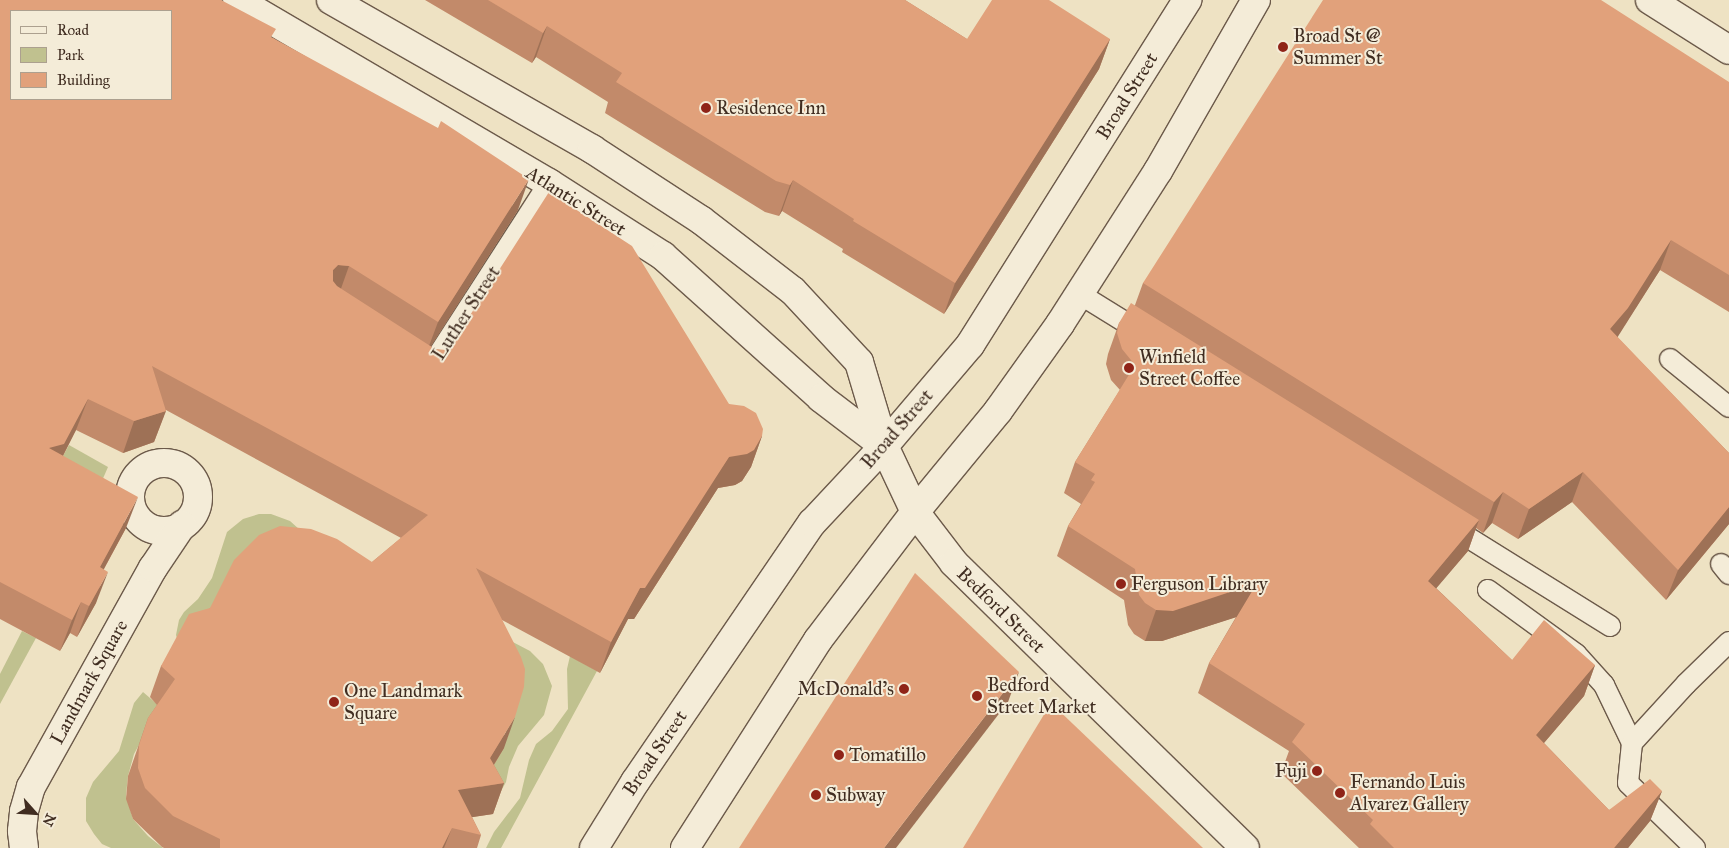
<!DOCTYPE html>
<html>
<head>
<meta charset="utf-8">
<style>
  body { margin:0 }
  #map { position:relative; width:1729px; height:848px; overflow:hidden; background:#eee2c3; font-family:"IM FELL Great Primer",serif }
  div>[style] { position:absolute }
  [style*='--x'] { left:calc(var(--x)*1px); top:calc(var(--y)*1px); width:calc(var(--w)*1px); rotate:calc(var(--a)*1deg) }
  .green>* { inset:0; background:#c0c18f }
  .roads { filter:drop-shadow(1px 0 #6c5a4a) drop-shadow(-1px 0 #6c5a4a) drop-shadow(0 1px #6c5a4a) drop-shadow(0 -1px #6c5a4a) }
  .service>* { height:20px; margin:-10px; padding:0 10px; transform-origin:10px; border-radius:10px; background:#f4ecd8 }
  .minor>* { height:28px; margin:-14px; padding:0 14px; transform-origin:14px; border-radius:14px; background:#f4ecd8 }
  .minor>.ring { margin:-14px; padding:0; box-sizing:content-box; background:none; border:28px solid #f4ecd8; border-radius:50% }
  .secondary>* { height:28px; margin:-14px; padding:0 14px; transform-origin:14px; border-radius:14px; background:#f4ecd8 }
  .wall>* { inset:0; background:#c28a6a }
  .shaded-wall>* { inset:0; background:#9e7156 }
  .building>* { inset:0; background:#e1a17b }
  .dots>* { width:14px; height:14px; translate:-50% -50%; box-sizing:border-box; border:2px solid #f4ecd8; border-radius:50% }
  span { translate:-50% -50%; white-space:nowrap; text-align:center; line-height:1.15; -webkit-text-stroke:4px #f4ecd8; paint-order:stroke }
  .poi-label { font-size:19px; color:#402d21 }
  .left { translate:0 -50%; text-align:left }
  .right { translate:-100% -50%; text-align:right }
  .street-label { font-size:19px; color:#402d21 }
  .legend { position:absolute; left:10px; top:10px; width:162px; height:90px; box-sizing:border-box; background:#f4ecd8; border:1px solid #aca08f; margin:0; padding:6px 9px; list-style:none; font-size:15px; color:#402d21 }
  .legend li { display:flex; align-items:center; gap:10px; height:25px }
  .legend b { width:25px; border:1px solid #aca08f }
  .north { position:absolute; left:10px; top:788px; width:50px; height:50px; -webkit-text-stroke:4px #f4ecd8; paint-order:stroke; rotate:116deg; font-size:14px; font-weight:700; line-height:20px; text-align:center; color:#402d21 }
  .north::after { content:''; display:block; margin:auto; width:18px; height:22px; background:#402d21; clip-path:polygon(50% 0,100% 100%,50% 72%,0 100%) }
</style>
</head>
<body>
<div id="map">
  <div class="green">
    <i style="clip-path:polygon(69px 445px,108px 467px,101px 483px,42px 494px)"></i>
    <i style="clip-path:polygon(259px 514px,271px 514px,290px 521px,310px 539px,215px 606px,179px 645px,176px 635px,179px 620px,184px 612px,198px 599px,212px 578px,227px 532px,243px 519px)"></i>
    <i style="clip-path:polygon(440px 604px,530px 651px,543px 664px,552px 686px,544px 715px,518px 746px,509px 767px,506px 782px,495px 802px,491px 770px,508px 736px)"></i>
    <i style="clip-path:polygon(22px 631px,36px 638px,0 704px,0 674px)"></i>
    <i style="clip-path:polygon(570px 656px,597px 671px,501px 848px,486px 848px,494px 832px,520px 798px,529px 760px,536px 744px,552px 731px,568px 709px,567px 669px)"></i>
    <i style="clip-path:polygon(143px 692px,157px 704px,158px 710px,134px 754px,128px 776px,126px 795px,133px 819px,148px 836px,163px 848px,111px 848px,102px 844px,94px 834px,86px 821px,86px 798px,93px 782px,119px 751px,134px 703px)"></i>
  </div>
  <div class="roads">
    <div class="service">
      <i style="--x:1078;--y:293;--w:78;--a:31.8"></i>
      <i style="--x:1670;--y:359;--w:76;--a:39.1"></i>
      <i style="--x:429;--y:369;--w:221;--a:-57.2"></i>
      <i style="--x:1448;--y:525;--w:191;--a:31.9"></i>
      <i style="--x:1721;--y:564;--w:13;--a:51"></i>
      <i style="--x:1488;--y:590;--w:109;--a:36"></i>
      <i style="--x:1576;--y:654;--w:42;--a:47.9"></i>
      <i style="--x:1604;--y:685;--w:64;--a:64.2"></i>
      <i style="--x:1695;--y:848;--w:93;--a:-135.9"></i>
      <i style="--x:1628;--y:783;--w:40;--a:-84.3"></i>
      <i style="--x:1632;--y:743;--w:80;--a:-47.5"></i>
      <i style="--x:1686;--y:684;--w:60;--a:-44.3"></i>
    </div>
    <div class="minor">
      <i class="ring" style="left:130px;top:463px;width:40px;height:40px"></i>
      <i style="--x:24;--y:848;--w:17;--a:-97"></i>
      <i style="--x:22;--y:831;--w:20;--a:-84"></i>
      <i style="--x:24;--y:811;--w:25;--a:-74"></i>
      <i style="--x:31;--y:787;--w:251;--a:-60.9"></i>
      <i style="--x:153;--y:568;--w:52;--a:-56"></i>
    </div>
    <div class="secondary">
      <i style="--x:237;--y:0;--w:362;--a:30.4"></i>
      <i style="--x:549;--y:183;--w:135;--a:32.6"></i>
      <i style="--x:663;--y:256;--w:212;--a:41.9"></i>
      <i style="--x:821;--y:398;--w:79;--a:37.3"></i>
      <i style="--x:331;--y:0;--w:301;--a:29.7"></i>
      <i style="--x:592;--y:149;--w:130;--a:33.1"></i>
      <i style="--x:701;--y:220;--w:116;--a:37.7"></i>
      <i style="--x:793;--y:291;--w:97;--a:47.1"></i>
      <i style="--x:859;--y:362;--w:88;--a:73.4"></i>
      <i style="--x:884;--y:446;--w:73;--a:64.8"></i>
      <i style="--x:915;--y:512;--w:64;--a:52.6"></i>
      <i style="--x:954;--y:563;--w:407;--a:44.4"></i>
      <i style="--x:1650;--y:0;--w:93;--a:32.3"></i>
      <i style="--x:594;--y:848;--w:78;--a:-58.2"></i>
      <i style="--x:635;--y:782;--w:314;--a:-55.7"></i>
      <i style="--x:812;--y:523;--w:105;--a:-46.9"></i>
      <i style="--x:884;--y:446;--w:133;--a:-49.6"></i>
      <i style="--x:970;--y:345;--w:408;--a:-57.8"></i>
      <i style="--x:685;--y:848;--w:247;--a:-57.4"></i>
      <i style="--x:818;--y:640;--w:161;--a:-52.8"></i>
      <i style="--x:915;--y:512;--w:131;--a:-50.6"></i>
      <i style="--x:998;--y:411;--w:107;--a:-54.5"></i>
      <i style="--x:1060;--y:324;--w:182;--a:-57.4"></i>
      <i style="--x:1158;--y:171;--w:197;--a:-60.2"></i>
    </div>
  </div>
  <div class="wall">
    <i style="clip-path:polygon(0 0,273px 38px,518px 210px,431px 346px,435px 349px,729px 404px,762px 436px,751px 467px,742px 481px,735px 485px,718px 488px,634px 619px,628px 619px,600px 673px,502px 620px,504px 748px,494px 765px,504px 783px,493px 814px,472px 817px,481px 835px,477px 848px,164px 848px,162px 847px,133px 819px,126px 799px,128px 776px,148px 718px,157px 705px,150px 697px,161px 666px,210px 608px,372px 562px,401px 538px,166px 410px,154px 442px,123px 453px,76px 430px,63px 456px,126px 528px,104px 569px,96px 603px,77px 637px,70px 633px,60px 651px,0 619px)"></i>
    <i style="clip-path:polygon(425px 0,905px 0,967px 39px,1110px 39px,1099px 69px,944px 314px,842px 252px,843px 249px,782px 211px,779px 216px,765px 212px,605px 113px,608px 102px,536px 57px,532px 63px)"></i>
    <i style="clip-path:polygon(1729px 82px,1729px 312px,1660px 270px,1617px 337px,1729px 453px,1729px 524px,1666px 600px,1572px 502px,1518px 539px,1492px 523px,1483px 533px,1476px 528px,1468px 551px,1436px 588px,1512px 660px,1595px 665px,1584px 696px,1544px 743px,1609px 810px,1662px 791px,1650px 821px,1628px 848px,1359px 848px,1281px 773px,1289px 751px,1198px 693px,1209px 663px,1236px 617px,1162px 641px,1145px 641px,1134px 634px,1128px 625px,1124px 600px,1057px 556px,1068px 526px,1081px 504px,1064px 493px,1075px 462px,1120px 390px,1111px 380px,1106px 364px,1108px 354px,1119px 323px,1135px 305px,1143px 283px)"></i>
  </div>
  <div class="shaded-wall">
    <i style="clip-path:polygon(547px 26px,536px 57px,532px 63px,543px 33px)"></i>
    <i style="clip-path:polygon(1110px 39px,1099px 69px,944px 314px,955px 283px)"></i>
    <i style="clip-path:polygon(529px 179px,518px 210px,426px 354px,438px 322px)"></i>
    <i style="clip-path:polygon(793px 180px,782px 211px,779px 216px,790px 185px)"></i>
    <i style="clip-path:polygon(1671px 240px,1660px 270px,1617px 338px,1610px 329px)"></i>
    <i style="clip-path:polygon(338px 265px,349px 266px,338px 297px,322px 301px,333px 270px)"></i>
    <i style="clip-path:polygon(88px 399px,76px 430px,53px 475px,49px 448px)"></i>
    <i style="clip-path:polygon(166px 411px,154px 442px,123px 453px,134px 421px)"></i>
    <i style="clip-path:polygon(762px 436px,751px 467px,742px 481px,735px 485px,718px 488px,634px 619px,628px 619px,600px 673px,611px 642px,640px 588px,729px 457px)"></i>
    <i style="clip-path:polygon(1583px 472px,1572px 502px,1518px 539px,1529px 509px)"></i>
    <i style="clip-path:polygon(1503px 492px,1492px 523px,1483px 533px,1494px 502px)"></i>
    <i style="clip-path:polygon(138px 497px,126px 528px,88px 598px,100px 567px)"></i>
    <i style="clip-path:polygon(1729px 507px,1729px 524px,1666px 600px,1678px 570px)"></i>
    <i style="clip-path:polygon(1479px 520px,1468px 551px,1417px 611px,1428px 581px)"></i>
    <i style="clip-path:polygon(108px 572px,96px 603px,77px 637px,89px 606px)"></i>
    <i style="clip-path:polygon(1257px 583px,1246px 614px,1162px 641px,1145px 641px,1156px 610px)"></i>
    <i style="clip-path:polygon(81px 602px,70px 633px,60px 651px,72px 620px)"></i>
    <i style="clip-path:polygon(1595px 665px,1584px 696px,1525px 765px,1536px 735px)"></i>
    <i style="clip-path:polygon(1019px 672px,1008px 702px,896px 848px,884px 848px)"></i>
    <i style="clip-path:polygon(515px 717px,504px 748px,480px 787px,504px 783px,493px 814px,447px 821px,458px 790px,490px 758px)"></i>
    <i style="clip-path:polygon(1662px 791px,1650px 821px,1628px 848px,1614px 848px)"></i>
    <i style="clip-path:polygon(452px 828px,444px 848px,442px 848px)"></i>
  </div>
  <div class="building">
    <i style="clip-path:polygon(evenodd,0 0,221px 0,276px 29px,271px 37px,438px 128px,441px 121px,529px 179px,438px 322px,349px 266px,338px 265px,333px 270px,333px 281px,337px 286px,435px 349px,446px 350px,451px 345px,549px 192px,632px 246px,729px 404px,744px 406px,756px 413px,763px 429px,762px 436px,754px 450px,747px 454px,729px 457px,645px 588px,640px 588px,611px 642px,476px 568px,521px 657px,525px 669px,524px 687px,515px 717px,490px 758px,504px 783px,458px 790px,481px 835px,452px 828px,442px 848px,220px 848px,220px 839px,173px 816px,145px 788px,138px 768px,139px 745px,148px 718px,175px 679px,161px 666px,189px 614px,210px 608px,234px 560px,259px 535px,280px 526px,311px 529px,337px 539px,372px 562px,428px 515px,152px 366px,166px 411px,134px 421px,88px 399px,64px 444px,49px 448px,138px 497px,100px 567px,108px 572px,89px 606px,81px 602px,72px 620px,0 582px,0 0,11px 11px,171px 11px,171px 99px,11px 99px,11px 11px)"></i>
    <i style="clip-path:polygon(488px 0,905px 0,967px 39px,992px 0,1049px 0,1110px 39px,955px 283px,853px 221px,854px 219px,793px 180px,790px 185px,776px 181px,616px 82px,622px 73px,547px 26px,543px 33px)"></i>
    <i style="clip-path:polygon(1323px 0,1601px 0,1729px 82px,1729px 275px,1671px 240px,1628px 308px,1610px 329px,1729px 453px,1729px 507px,1678px 570px,1583px 472px,1529px 509px,1503px 492px,1494px 502px,1143px 283px)"></i>
    <i style="clip-path:polygon(1131px 303px,1479px 520px,1428px 581px,1512px 660px,1544px 620px,1595px 665px,1536px 735px,1609px 810px,1650px 779px,1662px 791px,1614px 848px,1394px 848px,1370px 824px,1373px 820px,1292px 742px,1305px 724px,1209px 663px,1257px 583px,1173px 611px,1156px 610px,1145px 603px,1139px 595px,1135px 569px,1068px 526px,1095px 482px,1091px 480px,1095px 474px,1075px 462px,1135px 365px,1122px 349px,1117px 333px,1119px 323px)"></i>
    <i style="clip-path:polygon(915px 573px,1019px 672px,884px 848px,739px 848px)"></i>
    <i style="clip-path:polygon(1051px 703px,1203px 848px,963px 848px)"></i>
  </div>
  <div class="dots">
    <i style="left:1283px;top:47px;background:#8f2418"></i>
    <i style="left:706px;top:108px;background:#8f2418"></i>
    <i style="left:1129px;top:368px;background:#8f2418"></i>
    <i style="left:1121px;top:584px;background:#8f2418"></i>
    <i style="left:904px;top:689px;background:#8f2418"></i>
    <i style="left:977px;top:696px;background:#8f2418"></i>
    <i style="left:334px;top:702px;background:#8f2418"></i>
    <i style="left:839px;top:755px;background:#8f2418"></i>
    <i style="left:1317px;top:771px;background:#8f2418"></i>
    <i style="left:1340px;top:793px;background:#8f2418"></i>
    <i style="left:816px;top:795px;background:#8f2418"></i>
  </div>
  <div class="poi-label">
    <span class="left" style="left:1293px;top:47px">Broad St @<br>Summer St</span>
    <span class="left" style="left:716px;top:108px">Residence Inn</span>
    <span class="left" style="left:1139px;top:368px">Winfield<br>Street Coffee</span>
    <span class="left" style="left:1131px;top:584px">Ferguson Library</span>
    <span class="left" style="left:987px;top:696px">Bedford<br>Street Market</span>
    <span class="right" style="left:894px;top:689px">McDonald's</span>
    <span class="left" style="left:344px;top:702px">One Landmark<br>Square</span>
    <span class="left" style="left:849px;top:755px">Tomatillo</span>
    <span class="right" style="left:1307px;top:771px">Fuji</span>
    <span class="left" style="left:1350px;top:793px">Fernando Luis<br>Alvarez Gallery</span>
    <span class="left" style="left:826px;top:795px">Subway</span>
  </div>
  <div class="street-label">
    <span style="left:1127px;top:96px;rotate:-58deg">Broad Street</span>
    <span style="left:576px;top:201px;rotate:32deg">Atlantic Street</span>
    <span style="left:466px;top:313px;rotate:-57deg">Luther Street</span>
    <span style="left:897px;top:429px;rotate:-49deg">Broad Street</span>
    <span style="left:1001px;top:610px;rotate:44deg">Bedford Street</span>
    <span style="left:89px;top:682px;rotate:-61deg">Landmark Square</span>
    <span style="left:655px;top:753px;rotate:-56deg">Broad Street</span>
  </div>
  <ul class="legend">
  <li><b style="height:6px;background:#f4ecd8"></b>Road</li>
  <li><b style="height:14px;background:#c0c18f"></b>Park</li>
  <li><b style="height:14px;background:#e1a17b"></b>Building</li>
  </ul>
  <div class="north">N</div>
</div>
</body>
</html>
